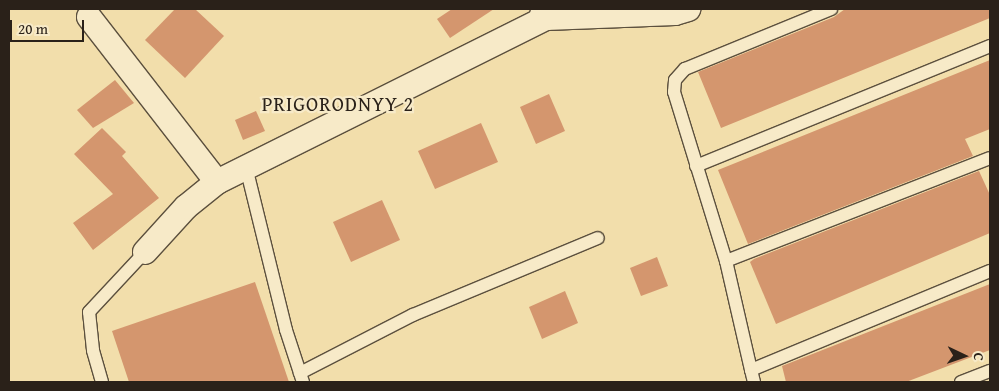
<!DOCTYPE html>
<html>
<head>
<meta charset="utf-8">
<style>
  body { margin:0 }
  #map { position:relative; width:999px; height:391px; overflow:hidden; background:#f2deab; font-family:"Gentium Book Plus",serif }
  div>[style] { position:absolute }
  [style*='--x'] { left:calc(var(--x)*1px); top:calc(var(--y)*1px); width:calc(var(--w)*1px); rotate:calc(var(--a)*1deg) }
  .building>* { inset:0; background:#d4966e }
  .roads { filter:drop-shadow(1px 0 #5c503e) drop-shadow(-1px 0 #5c503e) drop-shadow(0 1px #5c503e) drop-shadow(0 -1px #5c503e) }
  .lane>* { height:12px; margin:-6px; padding:0 6px; transform-origin:6px; border-radius:6px; background:#f7eac8 }
  .street>* { height:24px; margin:-12px; padding:0 12px; transform-origin:12px; border-radius:12px; background:#f7eac8 }
  span { translate:-50% -50%; white-space:nowrap; text-align:center; line-height:1.15; -webkit-text-stroke:4.5px #f7eac8; paint-order:stroke }
  .quarter-label { font-size:20px; color:#2a2119; letter-spacing:1px }
  .frame { position:absolute; inset:0; border:10px solid #2a2119; pointer-events:none }
  .north { position:absolute; left:939px; top:331px; width:50px; height:50px; -webkit-text-stroke:4px #f7eac8; paint-order:stroke; rotate:93deg; font-size:14px; font-weight:700; line-height:20px; text-align:center; color:#2a2119 }
  .north::after { content:''; display:block; margin:auto; width:18px; height:22px; background:#2a2119; clip-path:polygon(50% 0,100% 100%,50% 72%,0 100%) }
  .scale { position:absolute; left:10px; top:20px; width:74px; height:22px; box-sizing:border-box; border:2px solid #2a2119; border-top:0; padding-left:6px; font-size:15px; line-height:18px; white-space:nowrap; color:#2a2119; -webkit-text-stroke:4px #f7eac8; paint-order:stroke }
</style>
</head>
<body>
<div id="map">
  <div class="building">
    <i style="clip-path:polygon(175px 9px,195px 9px,224px 36px,185px 78px,145px 40px)"></i>
    <i style="clip-path:polygon(452px 9px,494px 9px,450px 38px,437px 19px)"></i>
    <i style="clip-path:polygon(845px 9px,990px 9px,990px 18px,721px 128px,698px 72px,834px 17px)"></i>
    <i style="clip-path:polygon(990px 60px,990px 129px,965px 139px,973px 156px,748px 244px,718px 170px)"></i>
    <i style="clip-path:polygon(115px 80px,134px 103px,93px 128px,77px 110px)"></i>
    <i style="clip-path:polygon(549px 94px,565px 131px,536px 144px,520px 107px)"></i>
    <i style="clip-path:polygon(256px 111px,265px 131px,243px 140px,235px 120px)"></i>
    <i style="clip-path:polygon(481px 123px,498px 162px,435px 189px,418px 151px)"></i>
    <i style="clip-path:polygon(102px 128px,126px 152px,122px 156px,159px 198px,93px 250px,73px 223px,113px 194px,74px 154px)"></i>
    <i style="clip-path:polygon(979px 171px,990px 195px,990px 233px,776px 324px,750px 262px,754px 259px)"></i>
    <i style="clip-path:polygon(382px 200px,400px 240px,351px 262px,333px 222px)"></i>
    <i style="clip-path:polygon(657px 257px,668px 286px,641px 296px,630px 268px)"></i>
    <i style="clip-path:polygon(255px 282px,289px 382px,129px 382px,112px 331px)"></i>
    <i style="clip-path:polygon(990px 284px,990px 350px,906px 382px,786px 382px,782px 366px)"></i>
    <i style="clip-path:polygon(565px 291px,578px 323px,542px 339px,529px 307px)"></i>
  </div>
  <div class="roads">
    <div class="lane">
      <i style="--x:696;--y:166;--w:318;--a:-22.2"></i>
      <i style="--x:246;--y:167;--w:168;--a:76.2"></i>
      <i style="--x:286;--y:330;--w:55;--a:71.9"></i>
      <i style="--x:726;--y:261;--w:283;--a:-21.3"></i>
      <i style="--x:751;--y:370;--w:112;--a:-102.9"></i>
      <i style="--x:726;--y:261;--w:177;--a:-107.1"></i>
      <i style="--x:674;--y:92;--w:12;--a:-85"></i>
      <i style="--x:675;--y:80;--w:15;--a:-48"></i>
      <i style="--x:685;--y:69;--w:158;--a:-22.3"></i>
      <i style="--x:300;--y:373;--w:127;--a:-27.2"></i>
      <i style="--x:413;--y:315;--w:200;--a:-22.6"></i>
      <i style="--x:102;--y:382;--w:33;--a:-106"></i>
      <i style="--x:93;--y:350;--w:38;--a:-96"></i>
      <i style="--x:89;--y:312;--w:82;--a:-47"></i>
      <i style="--x:754;--y:382;--w:12;--a:-104"></i>
      <i style="--x:751;--y:370;--w:259;--a:-22.5"></i>
      <i style="--x:961;--y:382;--w:31;--a:-21"></i>
    </div>
    <div class="street">
      <i style="--x:542;--y:15;--w:5;--a:37"></i>
      <i style="--x:546;--y:18;--w:129;--a:-2.2"></i>
      <i style="--x:675;--y:13;--w:14;--a:-17"></i>
      <i style="--x:89;--y:17;--w:209;--a:52.2"></i>
      <i style="--x:145;--y:252;--w:61;--a:-47.7"></i>
      <i style="--x:186;--y:207;--w:40;--a:-39"></i>
      <i style="--x:217;--y:182;--w:368;--a:-26.5"></i>
      <i style="--x:546;--y:18;--w:16;--a:-35"></i>
    </div>
  </div>
  <div class="quarter-label">
    <span style="left:338px;top:103px">PRIGORODNYY 2</span>
  </div>
  <div class="frame"></div>
  <div class="north">С</div>
  <div class="scale">20 m</div>
</div>
</body>
</html>
